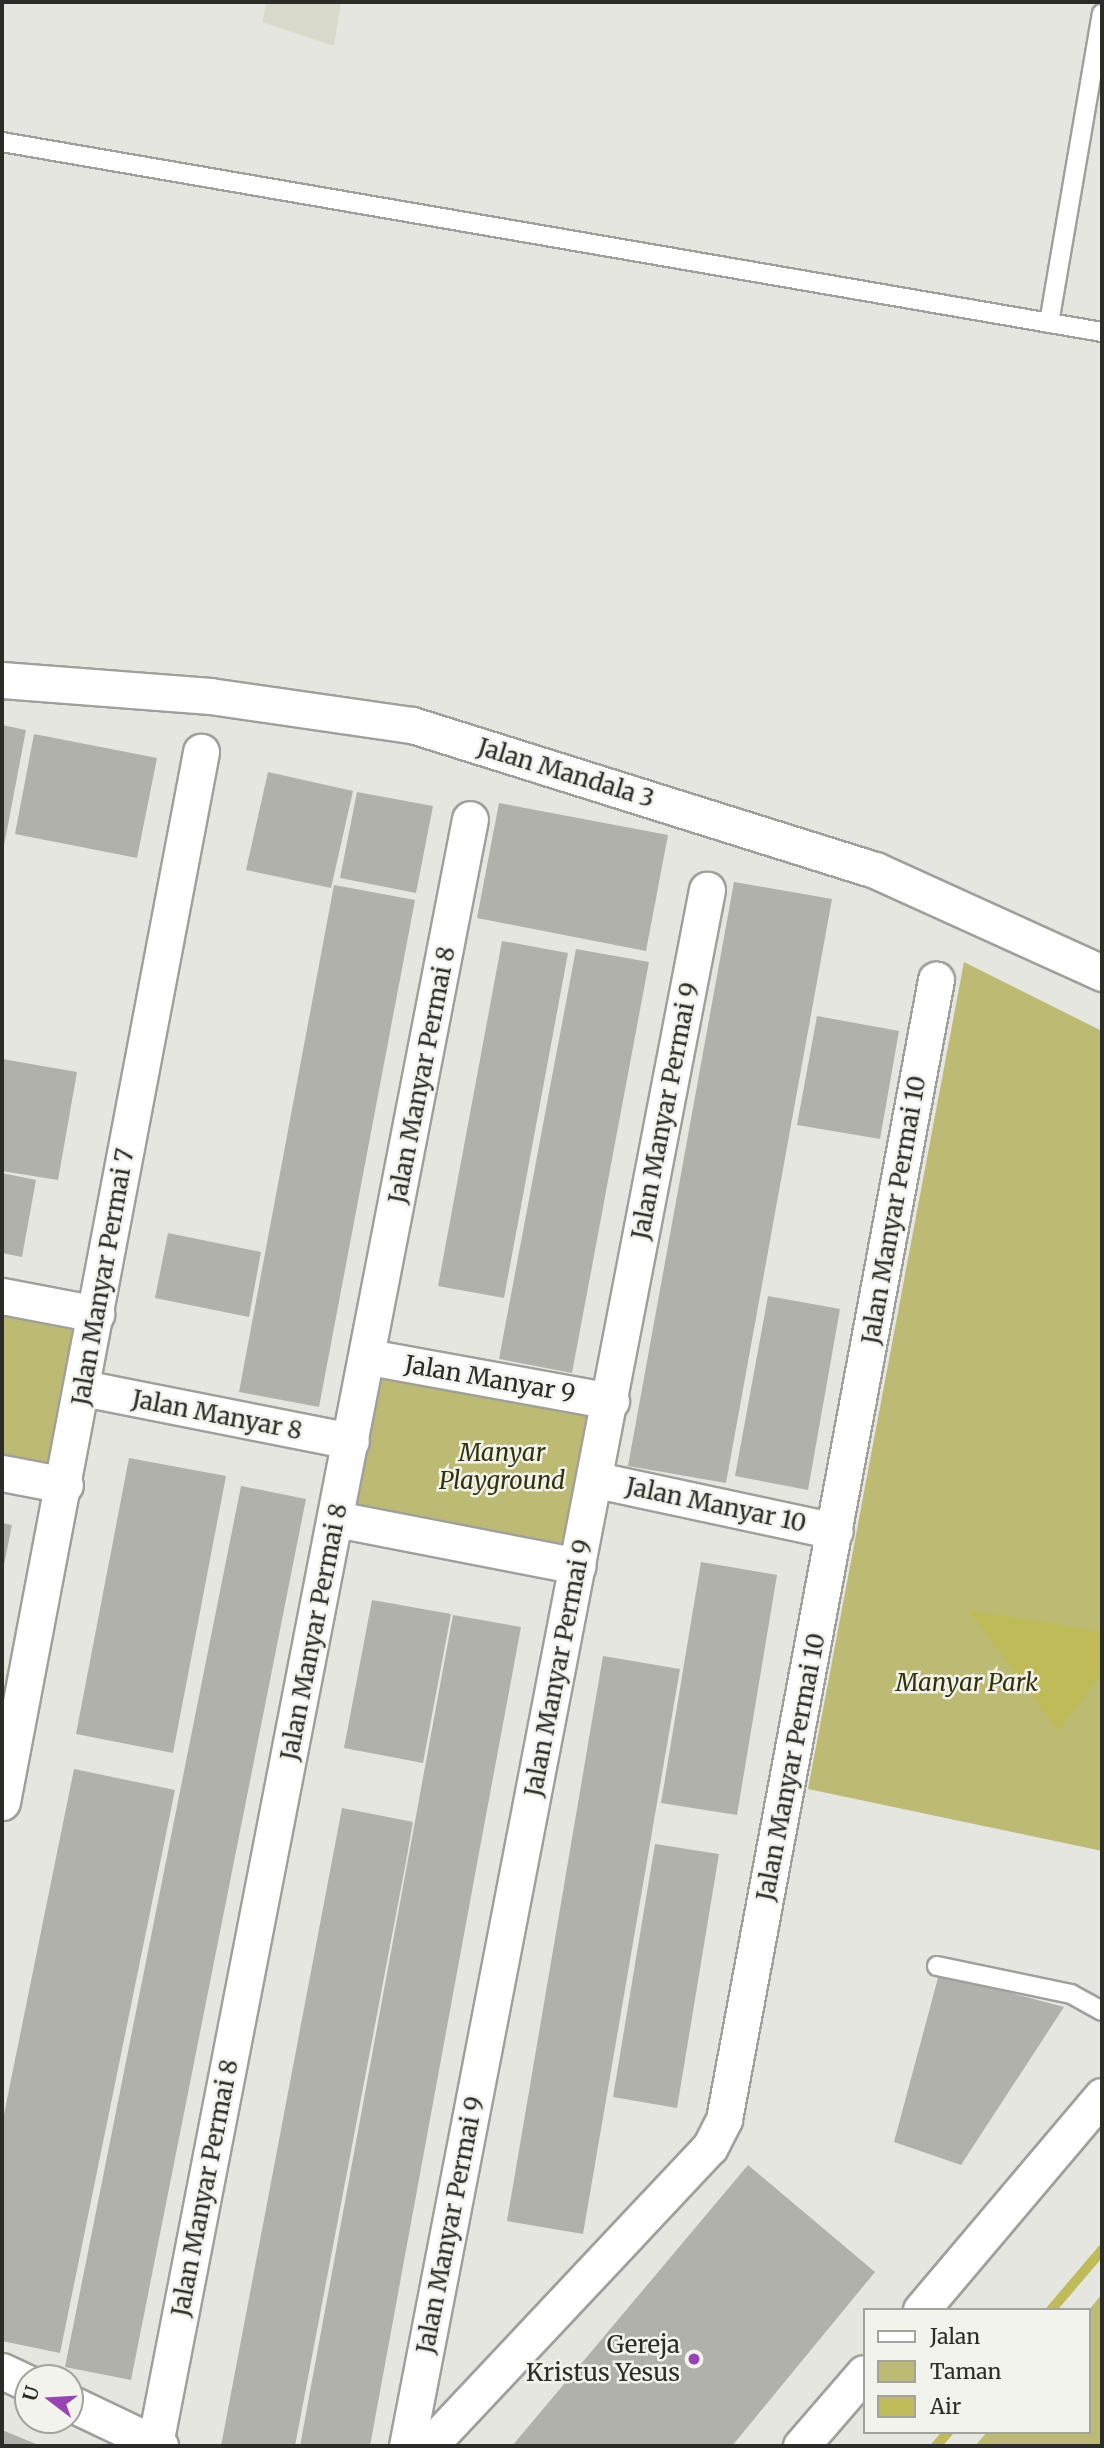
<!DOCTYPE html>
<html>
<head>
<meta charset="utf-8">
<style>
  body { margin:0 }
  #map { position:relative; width:1104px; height:2448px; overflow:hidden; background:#e6e6e0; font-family:Merriweather,serif }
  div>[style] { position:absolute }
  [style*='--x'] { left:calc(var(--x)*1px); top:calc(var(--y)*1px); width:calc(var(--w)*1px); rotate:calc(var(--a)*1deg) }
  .built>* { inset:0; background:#dadacc }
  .green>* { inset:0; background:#bdbb73 }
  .water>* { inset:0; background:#bfbb59 }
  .stream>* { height:10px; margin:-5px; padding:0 5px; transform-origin:5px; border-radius:5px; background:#bfbb59 }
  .building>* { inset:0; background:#b1b1ab }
  .roads { filter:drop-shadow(2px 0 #a0a09a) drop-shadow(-2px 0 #a0a09a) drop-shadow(0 2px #a0a09a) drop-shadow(0 -2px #a0a09a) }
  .service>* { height:18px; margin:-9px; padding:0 9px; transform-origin:9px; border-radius:9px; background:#fff }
  .minor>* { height:35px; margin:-17.5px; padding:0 17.5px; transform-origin:17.5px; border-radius:17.5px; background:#fff }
  .dots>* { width:19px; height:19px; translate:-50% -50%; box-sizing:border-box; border:4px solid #f3f3ed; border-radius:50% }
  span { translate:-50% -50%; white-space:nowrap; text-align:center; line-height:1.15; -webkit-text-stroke:5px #f3f3ed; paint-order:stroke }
  .street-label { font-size:24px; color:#2b2b28 }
  .park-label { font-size:24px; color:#343106; font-style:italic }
  .poi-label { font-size:24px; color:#2b2b28 }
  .right { translate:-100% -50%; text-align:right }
  .frame { position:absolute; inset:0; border:4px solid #2b2b28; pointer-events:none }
  .legend { position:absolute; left:863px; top:2308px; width:228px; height:126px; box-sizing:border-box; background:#f3f3ed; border:2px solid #a3a39e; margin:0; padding:9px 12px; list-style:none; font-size:21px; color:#2b2b28 }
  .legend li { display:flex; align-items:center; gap:14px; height:35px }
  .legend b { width:35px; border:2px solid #a3a39e }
  .north { position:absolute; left:14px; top:2364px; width:70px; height:70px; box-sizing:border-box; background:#f3f3ed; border:2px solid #a3a39e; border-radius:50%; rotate:287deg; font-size:19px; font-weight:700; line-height:28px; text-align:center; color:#2b2b28 }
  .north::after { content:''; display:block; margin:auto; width:24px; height:32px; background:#9845b4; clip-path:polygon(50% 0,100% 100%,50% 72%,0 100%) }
</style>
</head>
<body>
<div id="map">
  <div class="built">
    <i style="clip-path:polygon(267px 2px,341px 2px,334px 46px,262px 22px)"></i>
  </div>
  <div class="green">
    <i style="clip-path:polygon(964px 962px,1102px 1031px,1102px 1851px,808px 1789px)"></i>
    <i style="clip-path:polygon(2px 1296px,96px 1314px,65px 1485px,2px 1473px)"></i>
    <i style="clip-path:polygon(373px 1365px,598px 1408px,571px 1546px,554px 1555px,344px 1513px)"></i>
    <i style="clip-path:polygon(1102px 2294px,1102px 2446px,975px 2446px,987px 2432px,1088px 2432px,1088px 2311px)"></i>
  </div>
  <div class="water">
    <i style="clip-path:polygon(968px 1610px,1102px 1632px,1102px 1674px,1058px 1731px)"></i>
  </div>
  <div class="stream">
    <i style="--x:1051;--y:2310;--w:79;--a:-49.6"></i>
    <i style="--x:936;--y:2446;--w:18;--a:-49"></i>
  </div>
  <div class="building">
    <i style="clip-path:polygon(2px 725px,26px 730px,3px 851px,2px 851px)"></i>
    <i style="clip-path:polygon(34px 734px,157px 758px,137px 858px,15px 834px)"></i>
    <i style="clip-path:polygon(268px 772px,353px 791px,331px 888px,246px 870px)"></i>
    <i style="clip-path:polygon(357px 792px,433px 806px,416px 893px,340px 878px)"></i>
    <i style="clip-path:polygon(499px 803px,668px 835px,646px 951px,477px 918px)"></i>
    <i style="clip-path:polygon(734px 882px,832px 899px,726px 1483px,628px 1466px)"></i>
    <i style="clip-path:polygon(334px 885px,415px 900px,319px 1407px,239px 1392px)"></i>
    <i style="clip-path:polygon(502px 941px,568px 953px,504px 1298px,438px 1286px)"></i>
    <i style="clip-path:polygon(576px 949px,649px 962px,572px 1373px,499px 1359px)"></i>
    <i style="clip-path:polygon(817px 1016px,899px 1031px,880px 1139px,797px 1125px)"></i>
    <i style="clip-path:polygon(2px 1059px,77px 1072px,58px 1180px,2px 1171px)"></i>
    <i style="clip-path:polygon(2px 1173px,36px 1180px,22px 1257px,2px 1253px)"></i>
    <i style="clip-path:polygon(168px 1233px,261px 1252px,249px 1317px,155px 1298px)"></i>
    <i style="clip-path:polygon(768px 1296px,840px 1309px,808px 1490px,735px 1476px)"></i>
    <i style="clip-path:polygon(129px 1458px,226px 1476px,173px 1753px,76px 1734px)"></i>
    <i style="clip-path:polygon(241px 1486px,306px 1499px,131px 2380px,65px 2367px)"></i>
    <i style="clip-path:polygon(2px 1523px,12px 1525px,3px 1570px,2px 1570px)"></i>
    <i style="clip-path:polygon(701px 1562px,777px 1575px,737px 1815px,661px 1803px)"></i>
    <i style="clip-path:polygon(372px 1600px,451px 1614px,423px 1763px,344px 1748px)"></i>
    <i style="clip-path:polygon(453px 1615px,521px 1627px,474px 1880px,370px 2446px,300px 2446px)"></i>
    <i style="clip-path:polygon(603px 1656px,680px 1669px,583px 2234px,507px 2221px)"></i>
    <i style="clip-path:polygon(74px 1769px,175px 1790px,60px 2353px,2px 2341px,2px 2124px)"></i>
    <i style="clip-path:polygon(342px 1808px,413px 1822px,405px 1867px,295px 2446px,221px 2446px)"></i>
    <i style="clip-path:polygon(655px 1844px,719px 1854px,677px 2108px,613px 2097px)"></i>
    <i style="clip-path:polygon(939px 1974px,1064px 2007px,961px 2165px,894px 2142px)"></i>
    <i style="clip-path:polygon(748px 2165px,875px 2272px,732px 2446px,512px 2446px)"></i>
    <i style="clip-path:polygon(2px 2430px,41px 2446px,2px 2446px)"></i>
  </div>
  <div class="roads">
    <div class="service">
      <i style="--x:2;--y:142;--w:1116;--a:9.8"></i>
      <i style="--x:1049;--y:323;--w:314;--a:-80.3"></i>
      <i style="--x:937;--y:1966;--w:137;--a:11.8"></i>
      <i style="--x:1071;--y:1994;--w:35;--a:29"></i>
    </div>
    <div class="minor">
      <i style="--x:2;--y:680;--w:209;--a:4.4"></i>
      <i style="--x:210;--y:696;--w:204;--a:8.2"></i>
      <i style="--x:412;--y:725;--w:485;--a:17.4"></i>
      <i style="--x:875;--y:870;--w:249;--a:24.4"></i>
      <i style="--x:2;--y:1296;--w:96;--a:10.8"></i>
      <i style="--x:369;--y:1357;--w:246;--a:10.3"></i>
      <i style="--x:83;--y:1388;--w:273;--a:11.2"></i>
      <i style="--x:2;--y:1473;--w:64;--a:10.8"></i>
      <i style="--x:597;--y:1480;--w:243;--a:12.1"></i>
      <i style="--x:336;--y:1519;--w:246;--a:11"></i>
      <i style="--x:2;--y:1802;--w:1069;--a:-79.27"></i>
      <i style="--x:921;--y:2310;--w:280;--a:-49.8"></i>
      <i style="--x:2;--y:2371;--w:29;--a:25"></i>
      <i style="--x:70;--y:2403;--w:100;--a:25.5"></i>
      <i style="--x:155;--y:2444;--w:1655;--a:-79.03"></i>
      <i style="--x:407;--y:2446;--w:1585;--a:-79.09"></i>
      <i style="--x:429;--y:2446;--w:410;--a:-46.8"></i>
      <i style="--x:710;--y:2147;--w:31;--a:-63"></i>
      <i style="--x:724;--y:2119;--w:1159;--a:-79.46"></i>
      <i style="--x:801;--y:2446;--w:96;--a:-49.2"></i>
    </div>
  </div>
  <div class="dots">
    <i style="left:694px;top:2359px;background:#9845b4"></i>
  </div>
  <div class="street-label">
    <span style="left:566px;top:773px;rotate:17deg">Jalan Mandala 3</span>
    <span style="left:422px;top:1075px;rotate:-79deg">Jalan Manyar Permai 8</span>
    <span style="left:665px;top:1111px;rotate:-79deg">Jalan Manyar Permai 9</span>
    <span style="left:894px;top:1210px;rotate:-80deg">Jalan Manyar Permai 10</span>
    <span style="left:103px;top:1277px;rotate:-80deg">Jalan Manyar Permai 7</span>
    <span style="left:490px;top:1379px;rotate:10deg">Jalan Manyar 9</span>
    <span style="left:217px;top:1415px;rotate:11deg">Jalan Manyar 8</span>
    <span style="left:716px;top:1505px;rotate:12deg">Jalan Manyar 10</span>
    <span style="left:314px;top:1632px;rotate:-79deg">Jalan Manyar Permai 8</span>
    <span style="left:558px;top:1668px;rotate:-79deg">Jalan Manyar Permai 9</span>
    <span style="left:791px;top:1767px;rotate:-79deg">Jalan Manyar Permai 10</span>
    <span style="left:205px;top:2188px;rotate:-79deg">Jalan Manyar Permai 8</span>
    <span style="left:450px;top:2225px;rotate:-79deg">Jalan Manyar Permai 9</span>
  </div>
  <div class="park-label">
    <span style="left:502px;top:1467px">Manyar<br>Playground</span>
    <span style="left:967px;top:1683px">Manyar Park</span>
  </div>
  <div class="poi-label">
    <span class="right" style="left:680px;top:2359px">Gereja<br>Kristus Yesus</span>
  </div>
  <div class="frame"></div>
  <ul class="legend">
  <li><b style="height:9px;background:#fff"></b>Jalan</li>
  <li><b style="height:19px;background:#bdbb73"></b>Taman</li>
  <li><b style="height:19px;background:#bfbb59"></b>Air</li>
  </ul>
  <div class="north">U</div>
</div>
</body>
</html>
